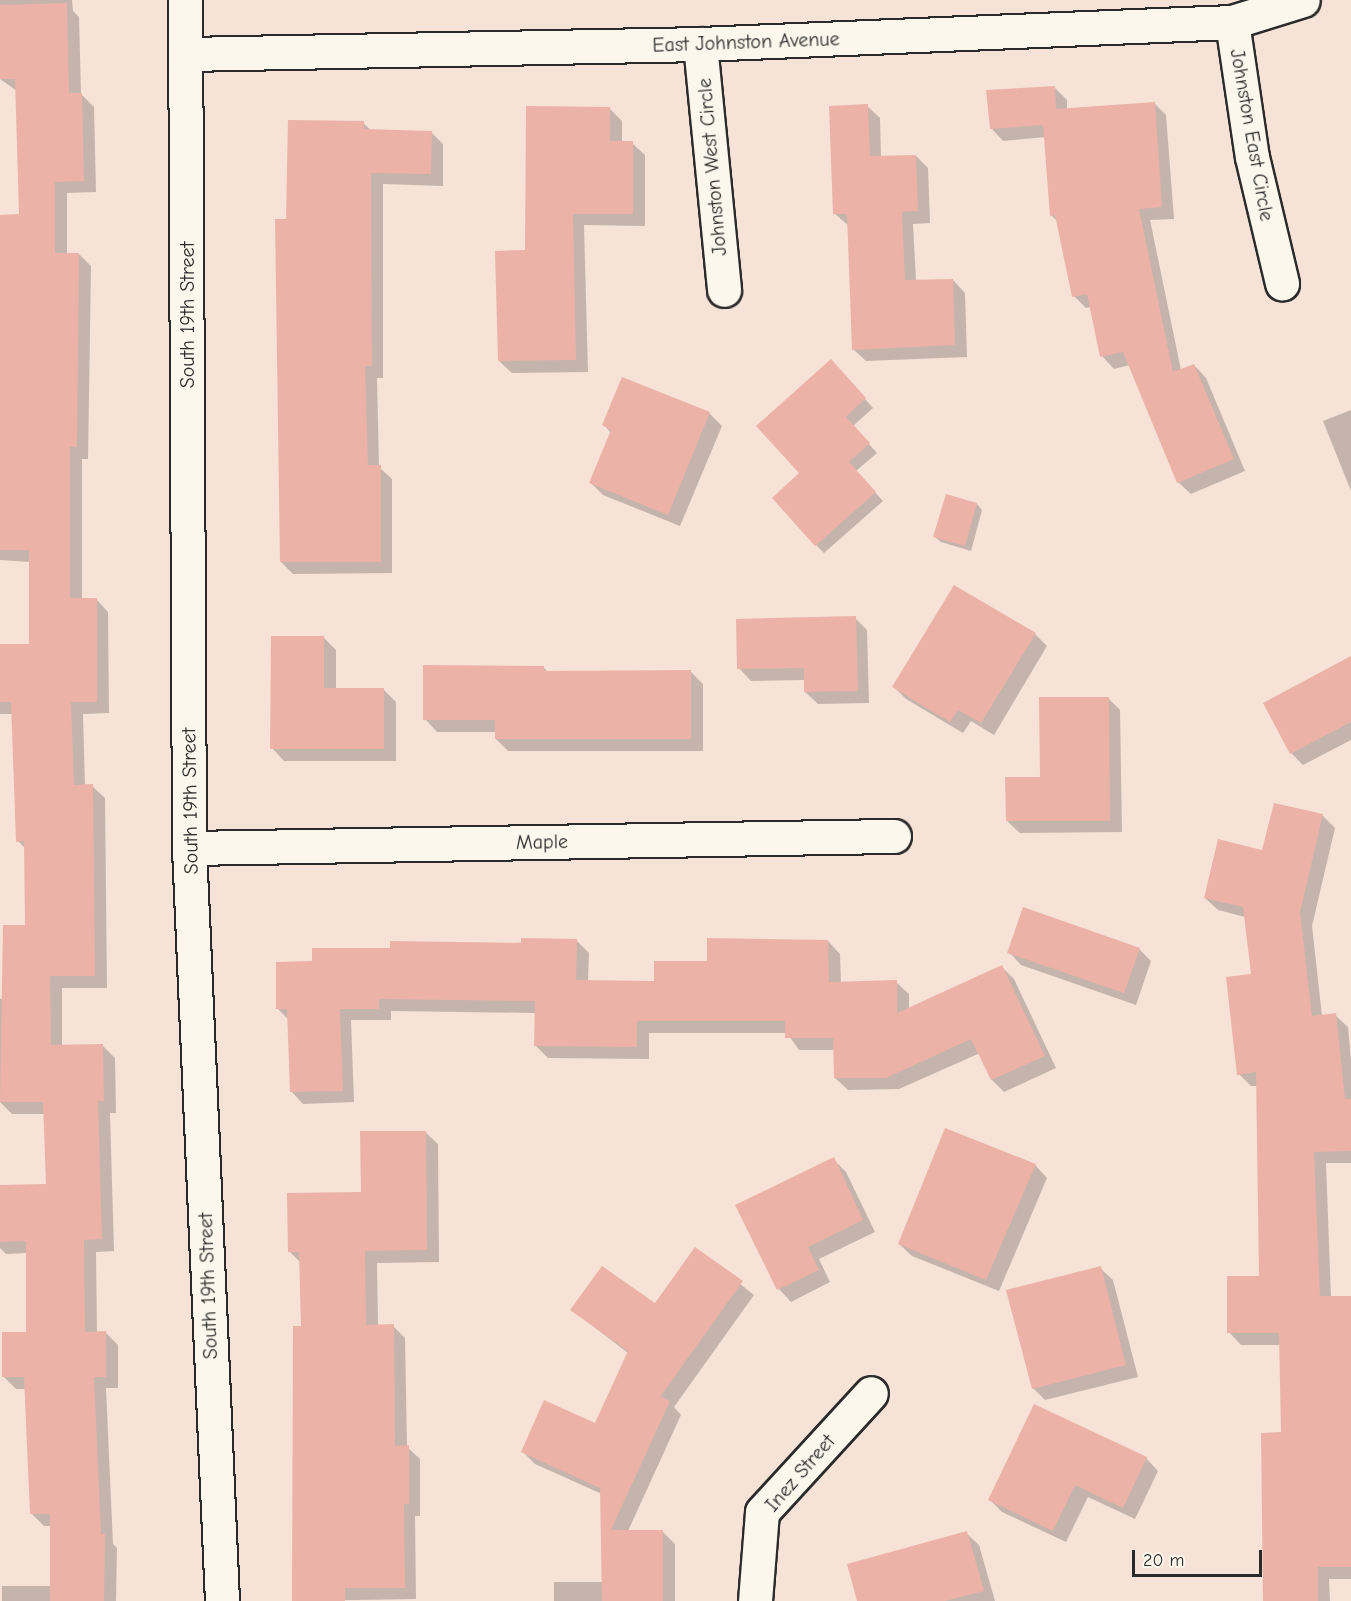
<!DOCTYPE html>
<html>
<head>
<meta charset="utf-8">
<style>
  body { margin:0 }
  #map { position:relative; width:1351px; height:1601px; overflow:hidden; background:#f6e2d7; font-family:"Comic Neue",sans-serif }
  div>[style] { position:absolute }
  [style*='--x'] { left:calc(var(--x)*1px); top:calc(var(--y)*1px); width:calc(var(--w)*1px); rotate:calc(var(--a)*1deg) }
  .shadow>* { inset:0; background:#0003 }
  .building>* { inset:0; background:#ecb2a7 }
  .roads { filter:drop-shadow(2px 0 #2b2b2b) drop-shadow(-2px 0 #2b2b2b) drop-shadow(0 2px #2b2b2b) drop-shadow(0 -2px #2b2b2b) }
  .minor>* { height:33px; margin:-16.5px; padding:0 16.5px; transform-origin:16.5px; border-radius:16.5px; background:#fbf7ec }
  span { translate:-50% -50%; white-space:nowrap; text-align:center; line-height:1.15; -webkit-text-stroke:6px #fbf7ec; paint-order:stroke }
  .street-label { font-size:20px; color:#2b2b2b }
  .scale { position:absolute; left:1132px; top:1550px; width:130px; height:27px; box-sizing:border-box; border:3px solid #2b2b2b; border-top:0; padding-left:8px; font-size:18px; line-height:21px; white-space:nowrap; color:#2b2b2b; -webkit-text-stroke:4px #fbf7ec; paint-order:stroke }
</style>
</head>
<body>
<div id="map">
  <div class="shadow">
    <i style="clip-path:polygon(0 0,72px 0,73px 11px,79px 17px,81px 94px,94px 107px,96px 192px,67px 193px,67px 254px,79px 254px,91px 266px,88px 459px,82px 459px,82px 600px,96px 599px,108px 612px,109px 713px,83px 714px,85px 786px,92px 786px,105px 798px,107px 988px,62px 988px,62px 1046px,103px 1046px,115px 1058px,116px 1113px,110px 1113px,114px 1251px,96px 1252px,97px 1333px,105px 1332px,118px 1345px,118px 1388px,106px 1388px,113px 1544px,117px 1548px,116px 1601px,2px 1601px,2px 1586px,52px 1586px,52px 1526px,44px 1526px,32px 1514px,26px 1389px,16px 1389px,4px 1377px,27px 1334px,27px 1253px,6px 1254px,0 1248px,0 1187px,47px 1186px,45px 1114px,12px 1114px,0 1102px,0 999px,5px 998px,26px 927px,26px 849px,18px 841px,13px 714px,0 714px,0 646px,30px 646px,30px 562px,0 560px,0 216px,21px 216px,17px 91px,0 79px)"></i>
    <i style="clip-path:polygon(1054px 87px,1067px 100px,1067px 110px,1154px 103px,1166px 115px,1174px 219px,1150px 220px,1181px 370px,1194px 365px,1206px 378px,1245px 471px,1191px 494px,1178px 482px,1130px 365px,1114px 369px,1102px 356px,1091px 307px,1086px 308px,1074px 296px,1058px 222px,1051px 215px,1046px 137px,1003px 141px,991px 128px)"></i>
    <i style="clip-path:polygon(867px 106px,880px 118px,881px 157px,916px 156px,928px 168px,930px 223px,913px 224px,916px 281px,953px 280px,965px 293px,967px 357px,866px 361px,853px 349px,849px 226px,834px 213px)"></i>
    <i style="clip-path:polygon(609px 108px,622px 121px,622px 143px,632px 143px,645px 155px,645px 226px,584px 225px,588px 372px,512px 373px,499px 361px,527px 252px)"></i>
    <i style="clip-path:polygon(363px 123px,372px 131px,431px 132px,443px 144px,443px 186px,383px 184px,383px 378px,377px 378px,379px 467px,392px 479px,392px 573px,293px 574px,281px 562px,287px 221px)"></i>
    <i style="clip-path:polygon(839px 370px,873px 408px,853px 426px,877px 453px,856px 471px,883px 501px,824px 553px,816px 545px,801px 473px)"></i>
    <i style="clip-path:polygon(1351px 410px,1351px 491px,1323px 421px)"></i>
    <i style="clip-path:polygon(709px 413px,722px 426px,680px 526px,603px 495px,591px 483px,611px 433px,604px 425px)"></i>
    <i style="clip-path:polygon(977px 504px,982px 510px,971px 551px,941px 542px,935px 537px)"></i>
    <i style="clip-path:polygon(855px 618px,867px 630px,869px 703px,818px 704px,805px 692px,805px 680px,751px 681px,739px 668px)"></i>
    <i style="clip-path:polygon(1035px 634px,1047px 646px,994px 735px,971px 721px,963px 733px,906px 699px,894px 687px)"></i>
    <i style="clip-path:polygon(324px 638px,336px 650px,336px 689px,383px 689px,396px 702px,396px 761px,284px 761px,272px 748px)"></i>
    <i style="clip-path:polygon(1351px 658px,1351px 740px,1303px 765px,1291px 753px)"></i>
    <i style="clip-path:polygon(544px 668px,549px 673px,691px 672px,703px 684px,703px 751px,508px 751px,496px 739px,496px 732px,437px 732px,425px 719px)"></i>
    <i style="clip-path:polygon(1108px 698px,1120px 710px,1122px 832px,1020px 833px,1007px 821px)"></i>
    <i style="clip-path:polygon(1275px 804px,1323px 816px,1335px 828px,1312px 926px,1322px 1016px,1335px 1015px,1348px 1027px,1351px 1060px,1351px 1163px,1326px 1163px,1331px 1298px,1351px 1298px,1351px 1579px,1329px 1579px,1330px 1601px,1265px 1601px,1283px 1434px,1281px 1345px,1241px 1345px,1229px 1332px,1261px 1277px,1257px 1086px,1251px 1086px,1239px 1074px,1253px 975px,1245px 917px,1218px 910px,1205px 898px,1263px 852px)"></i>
    <i style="clip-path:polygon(576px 940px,589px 953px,588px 981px,655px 982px,709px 962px,828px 941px,840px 954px,841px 983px,896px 982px,909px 994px,909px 1009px,1002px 967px,1014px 979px,1056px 1068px,1004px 1092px,992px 1080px,980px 1053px,899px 1089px,848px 1090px,835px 1078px,835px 1050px,799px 1050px,787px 1033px,649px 1033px,649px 1059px,548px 1058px,536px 1046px,536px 1013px,391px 1011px,391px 1020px,351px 1020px,354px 1102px,303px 1104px,291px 1091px,289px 1020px,277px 1008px,314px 963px,391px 949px)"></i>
    <i style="clip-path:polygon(1139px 949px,1151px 961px,1136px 1005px,1021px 965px,1009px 952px)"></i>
    <i style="clip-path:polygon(425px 1132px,438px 1144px,439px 1262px,377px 1263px,378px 1326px,393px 1326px,405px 1338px,407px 1447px,420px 1459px,420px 1516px,415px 1516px,416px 1599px,294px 1601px,303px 1327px,301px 1263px,289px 1251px,362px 1194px)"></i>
    <i style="clip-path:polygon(833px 1159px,846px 1172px,875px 1232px,819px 1259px,830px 1282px,791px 1302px,779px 1289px,737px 1205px)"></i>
    <i style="clip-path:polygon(1035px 1165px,1047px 1178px,999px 1291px,912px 1256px,899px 1244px)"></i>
    <i style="clip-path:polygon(696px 1249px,754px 1295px,674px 1407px,681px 1415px,628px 1531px,662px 1531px,675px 1544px,675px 1601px,554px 1601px,554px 1582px,603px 1582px,602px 1494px,535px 1464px,523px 1452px,596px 1425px,628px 1353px,572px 1310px,655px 1305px)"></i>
    <i style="clip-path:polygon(1100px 1268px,1113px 1280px,1138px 1377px,1045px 1400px,1033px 1388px)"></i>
    <i style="clip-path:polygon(1146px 1458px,1158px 1471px,1135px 1519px,1088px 1497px,1066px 1542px,1002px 1512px,990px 1500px)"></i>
    <i style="clip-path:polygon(966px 1533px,979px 1545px,995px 1601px,858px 1601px)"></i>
  </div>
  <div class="building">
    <i style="clip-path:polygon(67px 3px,69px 93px,82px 93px,84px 181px,55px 182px,55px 253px,79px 253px,77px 447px,70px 447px,70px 598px,97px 598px,97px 702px,71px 702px,74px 785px,93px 784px,95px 976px,50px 976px,51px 1045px,103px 1044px,104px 1101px,98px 1101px,102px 1239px,84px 1240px,85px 1332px,106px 1331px,106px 1377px,94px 1377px,101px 1534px,105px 1534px,104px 1601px,50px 1601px,50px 1514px,30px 1514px,24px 1377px,2px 1377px,2px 1332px,26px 1332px,26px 1241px,0 1242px,0 1185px,46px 1184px,43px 1102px,0 1102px,3px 925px,25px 925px,24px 841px,16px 842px,11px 702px,0 702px,0 644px,29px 644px,29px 550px,0 550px,0 215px,19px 214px,15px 79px,0 79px,0 5px)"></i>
    <i style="clip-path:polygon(1055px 86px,1056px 109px,1155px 102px,1162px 207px,1139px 209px,1173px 372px,1194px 364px,1234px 459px,1177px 483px,1123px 352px,1100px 357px,1087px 294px,1072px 297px,1055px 215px,1050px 216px,1043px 125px,990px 129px,986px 90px)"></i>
    <i style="clip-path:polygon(868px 104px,870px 156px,916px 155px,918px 211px,902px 212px,905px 280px,953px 279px,955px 345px,852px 350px,847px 214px,833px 214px,829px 106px)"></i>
    <i style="clip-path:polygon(526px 106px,610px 107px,610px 141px,633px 141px,633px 214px,573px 214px,576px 360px,498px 361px,495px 251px,525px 250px)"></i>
    <i style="clip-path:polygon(288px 120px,364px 121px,364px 129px,432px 131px,431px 174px,371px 173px,372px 366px,365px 366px,368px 465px,381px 465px,381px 562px,280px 562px,275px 219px,286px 219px)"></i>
    <i style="clip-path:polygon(831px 359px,866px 398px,846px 417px,870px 443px,849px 462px,876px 492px,815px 546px,772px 498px,799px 473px,756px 426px)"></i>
    <i style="clip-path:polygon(622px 377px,710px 412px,668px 515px,589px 483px,611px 430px,602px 425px)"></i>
    <i style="clip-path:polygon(946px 494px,977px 503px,965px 546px,933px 537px)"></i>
    <i style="clip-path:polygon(954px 585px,1036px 633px,981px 723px,958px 710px,950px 722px,892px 687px)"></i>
    <i style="clip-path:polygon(856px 616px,858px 691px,804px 692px,804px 668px,737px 669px,736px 619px)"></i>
    <i style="clip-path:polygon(271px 636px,324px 636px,324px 688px,384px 688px,384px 749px,270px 749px)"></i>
    <i style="clip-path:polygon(1351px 656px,1351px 722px,1290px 754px,1263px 703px)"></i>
    <i style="clip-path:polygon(423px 665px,544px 666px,544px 671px,691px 670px,691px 739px,495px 739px,495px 720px,423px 720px)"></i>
    <i style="clip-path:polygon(1039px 697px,1109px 697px,1110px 821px,1006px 821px,1005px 777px,1040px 777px)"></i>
    <i style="clip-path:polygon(1274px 803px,1323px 814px,1300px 912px,1312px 1016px,1336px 1013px,1345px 1099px,1351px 1099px,1351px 1151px,1314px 1152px,1320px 1296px,1351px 1296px,1351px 1567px,1318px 1567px,1318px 1601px,1263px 1601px,1261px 1433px,1281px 1432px,1279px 1333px,1227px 1333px,1227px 1276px,1259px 1276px,1256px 1072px,1237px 1075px,1226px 977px,1251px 974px,1243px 907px,1204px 898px,1218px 839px,1262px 850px)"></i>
    <i style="clip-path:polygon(1023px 907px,1140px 948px,1124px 993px,1007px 953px)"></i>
    <i style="clip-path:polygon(521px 938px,577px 939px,576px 980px,654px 981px,654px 961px,707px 961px,707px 938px,828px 940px,829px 982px,897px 980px,897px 1013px,1002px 965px,1045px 1056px,991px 1080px,971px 1039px,886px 1078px,834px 1078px,833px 1038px,785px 1038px,785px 1021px,637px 1021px,637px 1047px,534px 1046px,535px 1001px,379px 999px,379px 1009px,340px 1009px,343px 1091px,290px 1092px,287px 1009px,276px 1009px,276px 962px,312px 961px,312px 948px,390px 948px,390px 941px,521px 943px)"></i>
    <i style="clip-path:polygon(945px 1128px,1036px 1164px,986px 1280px,898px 1244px)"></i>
    <i style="clip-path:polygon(360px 1131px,426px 1131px,427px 1250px,365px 1251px,366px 1325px,394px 1324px,395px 1446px,409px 1445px,409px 1504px,404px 1504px,405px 1588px,345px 1588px,345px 1601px,292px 1601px,293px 1326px,301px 1326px,299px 1252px,288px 1252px,287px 1193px,361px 1192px)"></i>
    <i style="clip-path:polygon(834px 1157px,863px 1220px,808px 1247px,819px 1270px,777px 1290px,735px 1205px)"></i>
    <i style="clip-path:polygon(695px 1247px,743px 1281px,660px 1397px,670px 1401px,611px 1530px,663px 1530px,663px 1601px,602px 1601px,600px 1488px,521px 1452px,544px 1400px,595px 1423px,628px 1351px,570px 1310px,602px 1266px,655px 1303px)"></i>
    <i style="clip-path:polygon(1101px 1266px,1126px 1365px,1032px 1389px,1006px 1290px)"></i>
    <i style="clip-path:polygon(1034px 1404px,1147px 1457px,1123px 1508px,1075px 1485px,1053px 1531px,988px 1500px)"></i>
    <i style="clip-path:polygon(967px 1531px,984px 1591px,945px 1601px,857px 1601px,847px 1564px)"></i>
  </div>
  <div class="roads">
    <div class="minor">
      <i style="--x:185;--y:0;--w:848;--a:89.73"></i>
      <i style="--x:189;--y:848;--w:754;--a:87.49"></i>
      <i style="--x:1232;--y:22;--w:136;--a:81.6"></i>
      <i style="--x:1252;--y:157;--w:130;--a:76.6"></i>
      <i style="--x:700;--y:44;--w:247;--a:84.4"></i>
      <i style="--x:186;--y:54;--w:514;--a:-1.11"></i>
      <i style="--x:700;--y:44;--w:532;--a:-2.37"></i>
      <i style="--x:1232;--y:22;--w:74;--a:-17.2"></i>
      <i style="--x:189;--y:848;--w:705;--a:-0.98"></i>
      <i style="--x:755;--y:1601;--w:89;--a:-85.5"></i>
      <i style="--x:762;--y:1512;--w:161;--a:-47.5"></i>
    </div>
  </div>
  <div class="street-label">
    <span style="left:746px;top:42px;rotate:-2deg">East Johnston Avenue</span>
    <span style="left:1252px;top:135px;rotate:80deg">Johnston East Circle</span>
    <span style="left:712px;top:167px;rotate:-95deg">Johnston West Circle</span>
    <span style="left:187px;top:315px;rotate:-90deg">South 19th Street</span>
    <span style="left:190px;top:801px;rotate:-91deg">South 19th Street</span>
    <span style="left:542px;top:842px;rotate:-1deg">Maple</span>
    <span style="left:208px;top:1286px;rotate:-92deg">South 19th Street</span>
    <span style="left:800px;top:1473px;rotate:-49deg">Inez Street</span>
  </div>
  <div class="scale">20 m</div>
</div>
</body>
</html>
